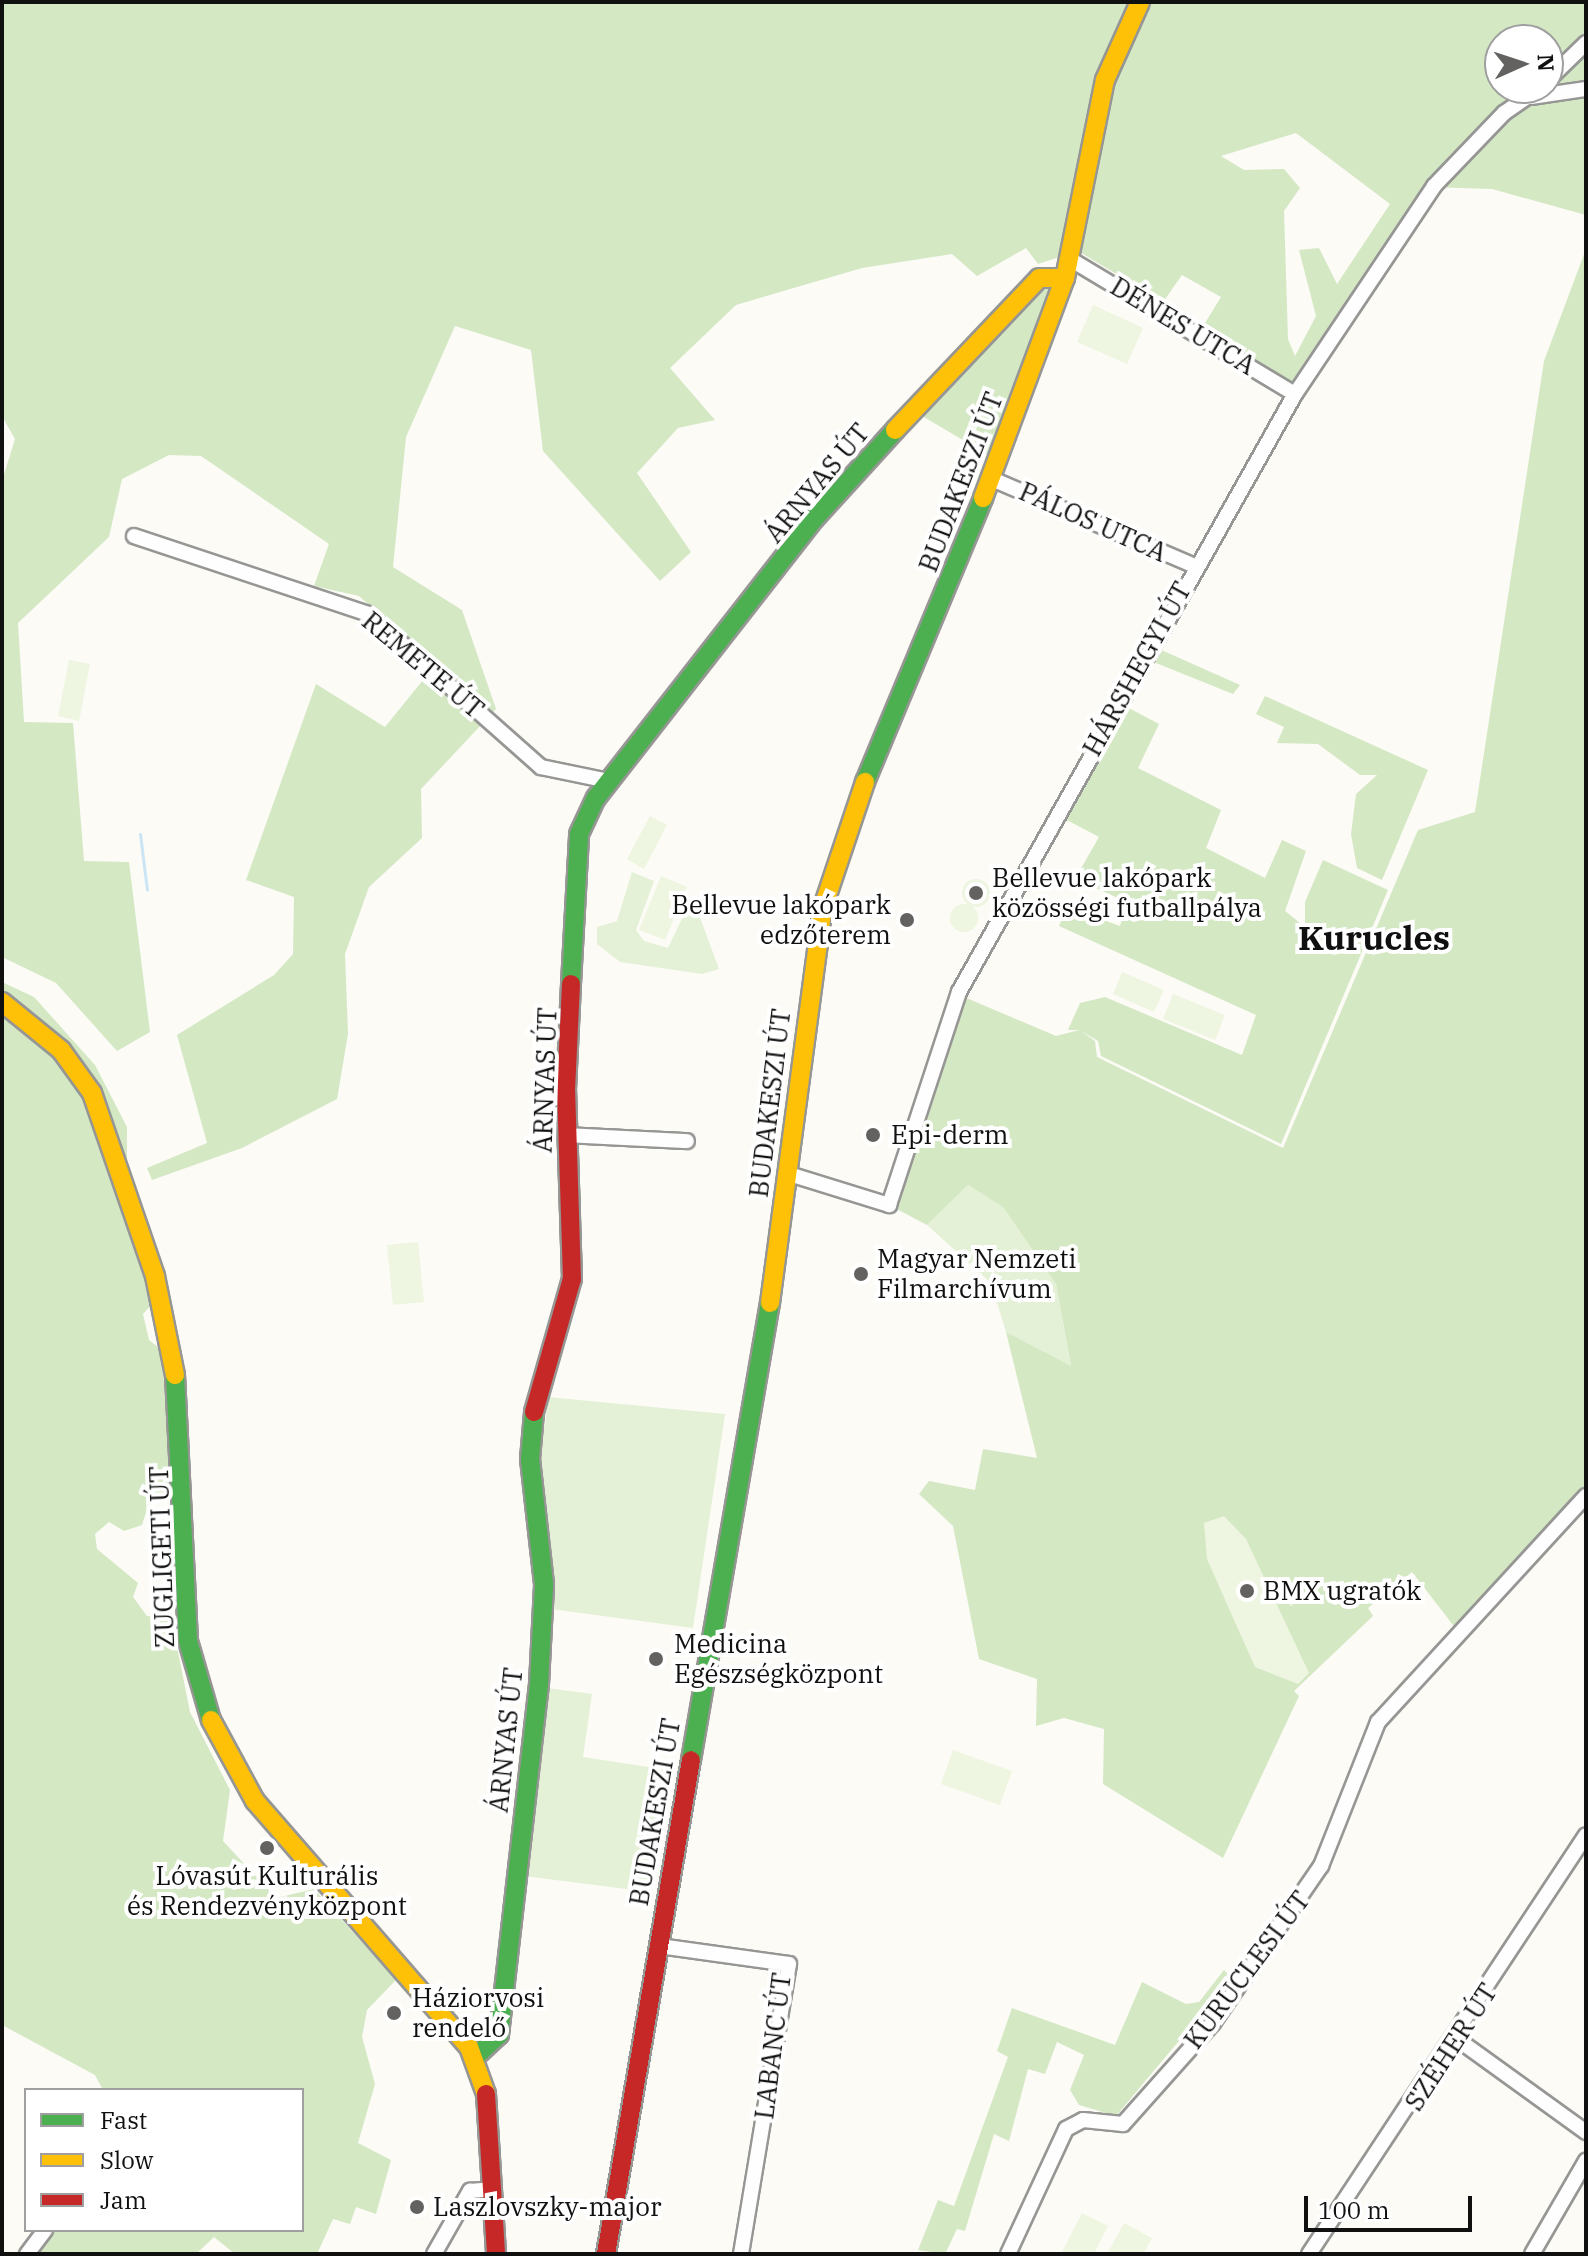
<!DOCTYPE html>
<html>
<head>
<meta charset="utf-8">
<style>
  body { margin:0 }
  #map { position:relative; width:1588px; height:2256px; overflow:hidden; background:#fcfbf6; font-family:"IBM Plex Serif",serif }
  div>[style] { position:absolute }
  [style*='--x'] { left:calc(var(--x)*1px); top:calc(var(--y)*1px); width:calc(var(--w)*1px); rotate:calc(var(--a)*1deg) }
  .green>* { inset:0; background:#e4f1d6 }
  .forest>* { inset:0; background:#d4e8c4 }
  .pitch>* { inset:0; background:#eef5e0 }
  .round { border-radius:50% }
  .stream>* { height:3px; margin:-1.5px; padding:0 1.5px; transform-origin:1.5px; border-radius:1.5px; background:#cce5f5 }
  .roads { filter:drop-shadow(2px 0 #969694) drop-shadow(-2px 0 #969694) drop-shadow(0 2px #969694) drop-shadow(0 -2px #969694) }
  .street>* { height:14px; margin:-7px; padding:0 7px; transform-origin:7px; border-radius:7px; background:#fffefe }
  .fast>* { height:18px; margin:-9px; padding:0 9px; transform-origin:9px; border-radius:9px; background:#4caf50 }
  .slow>* { height:18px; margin:-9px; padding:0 9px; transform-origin:9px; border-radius:9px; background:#ffc107 }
  .jam>* { height:18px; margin:-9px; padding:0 9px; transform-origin:9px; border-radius:9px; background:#c62828 }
  .dots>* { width:22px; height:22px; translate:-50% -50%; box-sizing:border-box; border:4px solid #fff; border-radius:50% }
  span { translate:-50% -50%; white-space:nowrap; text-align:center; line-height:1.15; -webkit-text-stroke:8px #fff; paint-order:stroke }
  .street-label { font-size:26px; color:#101010 }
  .poi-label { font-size:26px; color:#101010 }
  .left { translate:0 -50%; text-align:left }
  .right { translate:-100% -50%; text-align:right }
  .district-label { font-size:34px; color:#101010; font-weight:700 }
  .frame { position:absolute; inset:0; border:4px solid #101010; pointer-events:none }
  .legend { position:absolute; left:24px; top:2088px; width:280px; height:144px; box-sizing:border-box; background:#fff; border:2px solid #9f9f9f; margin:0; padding:10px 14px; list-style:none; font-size:24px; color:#101010 }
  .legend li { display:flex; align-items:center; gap:16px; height:40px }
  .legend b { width:40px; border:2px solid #9f9f9f }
  .north { position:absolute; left:1484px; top:24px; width:80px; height:80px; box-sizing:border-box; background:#fff; border:2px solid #9f9f9f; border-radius:50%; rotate:87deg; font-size:22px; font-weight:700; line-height:32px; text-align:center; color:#101010 }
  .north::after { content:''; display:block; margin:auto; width:28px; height:36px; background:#636260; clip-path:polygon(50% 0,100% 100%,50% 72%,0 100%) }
  .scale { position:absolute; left:1304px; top:2196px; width:168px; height:36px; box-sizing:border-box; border:4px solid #101010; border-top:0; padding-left:10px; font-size:24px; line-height:28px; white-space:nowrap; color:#101010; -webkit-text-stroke:6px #fff; paint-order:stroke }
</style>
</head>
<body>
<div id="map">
  <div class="green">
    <i style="clip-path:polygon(632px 872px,654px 881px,636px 930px,644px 941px,668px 948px,687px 908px,698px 912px,719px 969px,702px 974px,620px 962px,597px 944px,597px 927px,617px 921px)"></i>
    <i style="clip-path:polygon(968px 1185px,1003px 1207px,1056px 1284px,1071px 1367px,1006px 1332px,991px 1283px,927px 1225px)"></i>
    <i style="clip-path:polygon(548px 1397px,725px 1414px,693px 1628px,551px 1609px,535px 1427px,545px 1426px)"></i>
    <i style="clip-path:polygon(547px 1688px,592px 1694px,583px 1757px,668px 1770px,650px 1892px,524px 1876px)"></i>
  </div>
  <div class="forest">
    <i style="clip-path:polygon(evenodd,2px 2px,1586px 2px,1586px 215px,1492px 189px,1428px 187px,1293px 384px,1202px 328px,1221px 297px,1182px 275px,1163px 302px,1078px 251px,1038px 264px,1026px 248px,977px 276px,952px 254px,862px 268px,736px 305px,670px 368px,715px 420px,678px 428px,637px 473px,691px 552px,660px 581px,543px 451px,531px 350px,455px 326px,406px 437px,393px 567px,462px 610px,496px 709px,421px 789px,422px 838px,369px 887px,345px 954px,348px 1034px,337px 1099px,242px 1148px,152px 1180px,147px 1168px,207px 1143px,177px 1035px,274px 975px,293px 954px,294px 897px,246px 880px,316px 684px,385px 727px,436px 664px,359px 596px,314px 586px,329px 544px,201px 456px,169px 455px,122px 479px,109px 537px,18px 623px,24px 722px,73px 723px,84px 861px,129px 862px,150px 1032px,117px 1051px,56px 983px,2px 957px,2px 481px,15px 439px,2px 416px,2px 2px,1500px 40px,1548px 40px,1548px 88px,1500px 88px,1500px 40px,2px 2px,1296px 133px,1390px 204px,1337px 284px,1319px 248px,1299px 250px,1316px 316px,1295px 356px,1288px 339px,1284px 211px,1300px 188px,1284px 169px,1244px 170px,1221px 156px,1296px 133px)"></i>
    <i style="clip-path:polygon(1586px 249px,1586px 1496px,1460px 1634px,1412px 1572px,1368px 1608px,1373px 1616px,1294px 1691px,1299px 1696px,1223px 1858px,1103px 1784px,1104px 1729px,1064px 1718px,1036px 1726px,1037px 1679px,979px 1659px,953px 1526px,919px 1494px,929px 1481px,975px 1490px,983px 1449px,1037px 1458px,1006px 1332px,1071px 1366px,1056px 1284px,1003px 1207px,968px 1185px,927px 1225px,889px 1205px,964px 997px,1056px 1036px,1079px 1030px,1068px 1030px,1080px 1003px,1105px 997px,1242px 1055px,1256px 1015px,1059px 926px,1067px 907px,1120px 926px,1127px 902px,1075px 879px,1099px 837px,1063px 818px,1125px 706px,1159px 724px,1138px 768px,1221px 810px,1206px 848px,1265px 878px,1282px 840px,1306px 851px,1285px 911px,1305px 927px,1305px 902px,1323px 860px,1388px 890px,1281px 1144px,1101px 1056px,1098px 1041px,1081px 1031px,1095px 1041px,1097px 1057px,1283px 1148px,1418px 830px,1475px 812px,1544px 361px)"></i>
    <i style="clip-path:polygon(1043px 283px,1054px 291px,992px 457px,917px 413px)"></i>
    <i style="clip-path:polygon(1159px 649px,1240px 685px,1233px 694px,1151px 661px)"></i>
    <i style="clip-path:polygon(1265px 696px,1428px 770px,1382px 880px,1357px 868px,1351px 834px,1356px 794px,1377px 775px,1360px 775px,1318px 744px,1277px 743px,1284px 727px,1256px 714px)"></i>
    <i style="clip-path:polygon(2px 982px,34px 997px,95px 1065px,127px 1127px,127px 1189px,157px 1299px,143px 1314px,149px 1340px,168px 1355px,173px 1493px,148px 1506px,142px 1525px,124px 1531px,109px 1522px,95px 1534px,97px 1549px,138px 1583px,133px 1597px,147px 1616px,171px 1617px,190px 1712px,230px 1790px,223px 1841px,276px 1898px,314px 1889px,396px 1980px,367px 2010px,362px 2037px,375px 2084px,358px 2143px,391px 2160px,376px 2214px,356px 2207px,350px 2224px,333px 2219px,317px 2254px,235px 2254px,214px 2237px,196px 2254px,34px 2254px,52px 2230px,302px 2230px,302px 2090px,103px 2090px,95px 2075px,2px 2025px)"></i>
    <i style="clip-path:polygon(1224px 1970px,1233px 1979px,1191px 2036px,1183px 2036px,1116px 2116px,1079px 2105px,1070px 2090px,1084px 2055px,1057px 2042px,1045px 2074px,1028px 2069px,1009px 2141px,994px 2134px,965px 2231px,957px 2229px,945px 2254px,918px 2250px,938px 2200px,954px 2206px,1008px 2057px,997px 2051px,1012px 2008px,1115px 2045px,1142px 1982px,1186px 2004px,1199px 2002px)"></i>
  </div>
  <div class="pitch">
    <i style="clip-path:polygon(1093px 305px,1143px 328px,1127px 364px,1077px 342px)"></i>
    <i style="clip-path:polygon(69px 660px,90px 664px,79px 721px,58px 716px)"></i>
    <i style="clip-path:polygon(650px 816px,667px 825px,644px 869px,627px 859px)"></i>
    <i style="clip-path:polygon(661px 876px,687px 887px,665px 940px,639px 930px)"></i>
    <i class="round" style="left:962px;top:879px;width:28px;height:28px"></i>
    <i class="round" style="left:950px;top:904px;width:28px;height:28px"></i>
    <i style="clip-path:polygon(1122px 972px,1164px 990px,1154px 1012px,1113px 994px)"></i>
    <i style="clip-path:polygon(1173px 994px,1225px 1015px,1215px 1040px,1163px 1019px)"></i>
    <i style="clip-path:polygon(418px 1242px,424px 1302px,393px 1305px,387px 1245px)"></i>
    <i style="clip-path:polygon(1224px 1516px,1246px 1539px,1309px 1673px,1298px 1684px,1255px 1667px,1234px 1620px,1207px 1559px,1204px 1523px)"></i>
    <i style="clip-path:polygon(953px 1750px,1012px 1771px,1000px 1805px,941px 1784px)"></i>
    <i style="clip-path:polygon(1082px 2213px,1108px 2226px,1094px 2254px,1061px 2254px)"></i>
    <i style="clip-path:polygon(1124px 2223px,1152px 2238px,1143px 2254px,1107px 2254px)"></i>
  </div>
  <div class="stream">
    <i style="--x:140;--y:834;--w:56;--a:82.9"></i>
  </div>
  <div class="roads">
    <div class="street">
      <i style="--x:1548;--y:80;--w:53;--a:-44.2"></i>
      <i style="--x:1531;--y:97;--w:56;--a:-8.3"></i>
      <i style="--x:1070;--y:259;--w:262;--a:31"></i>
      <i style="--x:992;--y:479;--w:221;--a:23.2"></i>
      <i style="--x:134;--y:536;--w:247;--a:18.4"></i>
      <i style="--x:368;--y:614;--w:231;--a:41.5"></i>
      <i style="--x:541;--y:767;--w:69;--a:11.6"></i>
      <i style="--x:567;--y:1135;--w:120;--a:2.9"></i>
      <i style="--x:789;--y:1174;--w:105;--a:17.2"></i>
      <i style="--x:889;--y:1205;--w:224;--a:-71.8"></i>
      <i style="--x:959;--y:992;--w:686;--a:-60.67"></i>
      <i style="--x:1295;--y:394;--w:250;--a:-56.2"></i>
      <i style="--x:1434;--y:186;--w:101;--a:-46.2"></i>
      <i style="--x:1504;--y:113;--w:44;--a:-34.8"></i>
      <i style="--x:659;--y:1946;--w:131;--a:7.9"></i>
      <i style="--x:789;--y:1964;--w:294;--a:99.4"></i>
      <i style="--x:1457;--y:2039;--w:159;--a:35.8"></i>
      <i style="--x:27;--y:2254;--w:30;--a:-53"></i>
      <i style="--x:434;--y:2254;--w:73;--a:-60.3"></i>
      <i style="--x:470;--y:2191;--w:21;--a:-5"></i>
      <i style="--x:1008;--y:2254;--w:138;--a:-65.1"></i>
      <i style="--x:1066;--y:2129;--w:19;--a:-28"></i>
      <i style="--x:1083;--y:2120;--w:40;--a:5.7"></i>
      <i style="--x:1123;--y:2124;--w:135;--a:-48.3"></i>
      <i style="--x:1213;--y:2023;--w:191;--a:-55.5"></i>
      <i style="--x:1321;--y:1866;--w:155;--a:-68.4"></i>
      <i style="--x:1378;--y:1722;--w:307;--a:-47.4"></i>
      <i style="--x:1309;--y:2254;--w:502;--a:-56.53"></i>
      <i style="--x:1532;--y:2254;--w:108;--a:-59.9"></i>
    </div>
    <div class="fast">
      <i style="--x:865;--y:782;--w:308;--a:-67.4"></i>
      <i style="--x:571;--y:984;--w:150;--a:-86.9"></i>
      <i style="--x:579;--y:834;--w:40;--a:-65"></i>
      <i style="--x:596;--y:798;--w:355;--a:-52"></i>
      <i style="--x:815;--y:518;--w:119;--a:-47.7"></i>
      <i style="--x:175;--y:1375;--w:266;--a:87.2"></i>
      <i style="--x:188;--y:1641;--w:82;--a:73.8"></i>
      <i style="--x:691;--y:1760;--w:464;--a:-80.2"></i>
      <i style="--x:475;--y:2057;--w:33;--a:-43"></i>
      <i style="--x:499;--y:2035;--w:353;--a:-83.5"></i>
      <i style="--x:539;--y:1684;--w:100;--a:-87.1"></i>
      <i style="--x:544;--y:1584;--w:126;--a:-96.4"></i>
      <i style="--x:530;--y:1459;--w:47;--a:-85.1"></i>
    </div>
    <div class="slow">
      <i style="--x:895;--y:430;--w:209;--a:-46.5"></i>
      <i style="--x:1039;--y:278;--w:26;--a:0"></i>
      <i style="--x:983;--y:498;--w:235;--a:-69.6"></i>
      <i style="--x:1065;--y:278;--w:202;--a:-78.6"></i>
      <i style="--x:1105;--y:80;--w:85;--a:-65.8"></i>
      <i style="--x:2;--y:1002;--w:76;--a:39.1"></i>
      <i style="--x:61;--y:1050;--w:53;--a:54.2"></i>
      <i style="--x:92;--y:1093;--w:194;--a:71"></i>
      <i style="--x:155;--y:1276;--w:101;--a:78.6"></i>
      <i style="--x:770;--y:1303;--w:400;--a:-82.4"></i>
      <i style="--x:823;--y:907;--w:132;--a:-71.4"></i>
      <i style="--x:211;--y:1720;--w:92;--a:61.5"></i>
      <i style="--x:255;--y:1801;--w:326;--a:49"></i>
      <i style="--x:469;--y:2047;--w:50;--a:70.1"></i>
    </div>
    <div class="jam">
      <i style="--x:534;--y:1412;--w:138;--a:-74.1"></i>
      <i style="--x:572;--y:1279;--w:189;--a:-91.8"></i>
      <i style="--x:566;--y:1090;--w:106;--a:-87.3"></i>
      <i style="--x:486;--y:2094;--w:160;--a:86.4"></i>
      <i style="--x:606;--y:2254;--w:501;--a:-80.24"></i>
    </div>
  </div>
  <div class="dots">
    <i style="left:976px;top:893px;background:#636260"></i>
    <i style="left:907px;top:920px;background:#636260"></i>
    <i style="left:873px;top:1135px;background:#636260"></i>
    <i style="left:861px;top:1274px;background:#636260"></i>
    <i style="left:1247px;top:1591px;background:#636260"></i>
    <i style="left:656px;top:1659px;background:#636260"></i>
    <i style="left:267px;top:1848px;background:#636260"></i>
    <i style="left:394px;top:2013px;background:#636260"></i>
    <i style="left:417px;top:2207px;background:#636260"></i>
  </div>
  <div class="street-label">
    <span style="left:1183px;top:326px;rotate:31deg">DÉNES UTCA</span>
    <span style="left:961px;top:482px;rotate:-69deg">BUDAKESZI ÚT</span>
    <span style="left:817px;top:483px;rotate:-50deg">ÁRNYAS ÚT</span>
    <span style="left:1093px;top:522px;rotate:24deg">PÁLOS UTCA</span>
    <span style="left:423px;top:665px;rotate:40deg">REMETE ÚT</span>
    <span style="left:1137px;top:669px;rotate:-61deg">HÁRSHEGYI ÚT</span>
    <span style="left:545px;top:1080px;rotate:-88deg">ÁRNYAS ÚT</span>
    <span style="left:770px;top:1103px;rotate:-83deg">BUDAKESZI ÚT</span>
    <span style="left:162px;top:1557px;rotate:-92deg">ZUGLIGETI ÚT</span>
    <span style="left:506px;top:1740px;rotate:-84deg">ÁRNYAS ÚT</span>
    <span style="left:655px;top:1812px;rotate:-80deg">BUDAKESZI ÚT</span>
    <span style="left:1247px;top:1970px;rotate:-53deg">KURUCLESI ÚT</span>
    <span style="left:773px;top:2046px;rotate:-83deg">LABANC ÚT</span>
    <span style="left:1451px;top:2047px;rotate:-57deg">SZÉHER ÚT</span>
  </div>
  <div class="poi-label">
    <span class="left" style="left:992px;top:893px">Bellevue lakópark<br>közösségi futballpálya</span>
    <span class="right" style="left:891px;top:920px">Bellevue lakópark<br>edzőterem</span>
    <span class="left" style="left:891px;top:1135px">Epi-derm</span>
    <span class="left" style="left:877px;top:1274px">Magyar Nemzeti<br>Filmarchívum</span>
    <span class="left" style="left:1263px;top:1591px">BMX ugratók</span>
    <span class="left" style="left:674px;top:1659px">Medicina<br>Egészségközpont</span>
    <span style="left:267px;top:1891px">Lóvasút Kulturális<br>és Rendezvényközpont</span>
    <span class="left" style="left:412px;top:2013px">Háziorvosi<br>rendelő</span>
    <span class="left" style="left:433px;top:2207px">Laszlovszky-major</span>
  </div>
  <div class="district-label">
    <span style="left:1374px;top:938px">Kurucles</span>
  </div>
  <div class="frame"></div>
  <ul class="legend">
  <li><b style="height:10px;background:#4caf50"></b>Fast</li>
  <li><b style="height:10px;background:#ffc107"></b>Slow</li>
  <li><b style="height:10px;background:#c62828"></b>Jam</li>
  </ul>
  <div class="north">N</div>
  <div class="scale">100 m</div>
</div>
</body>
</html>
